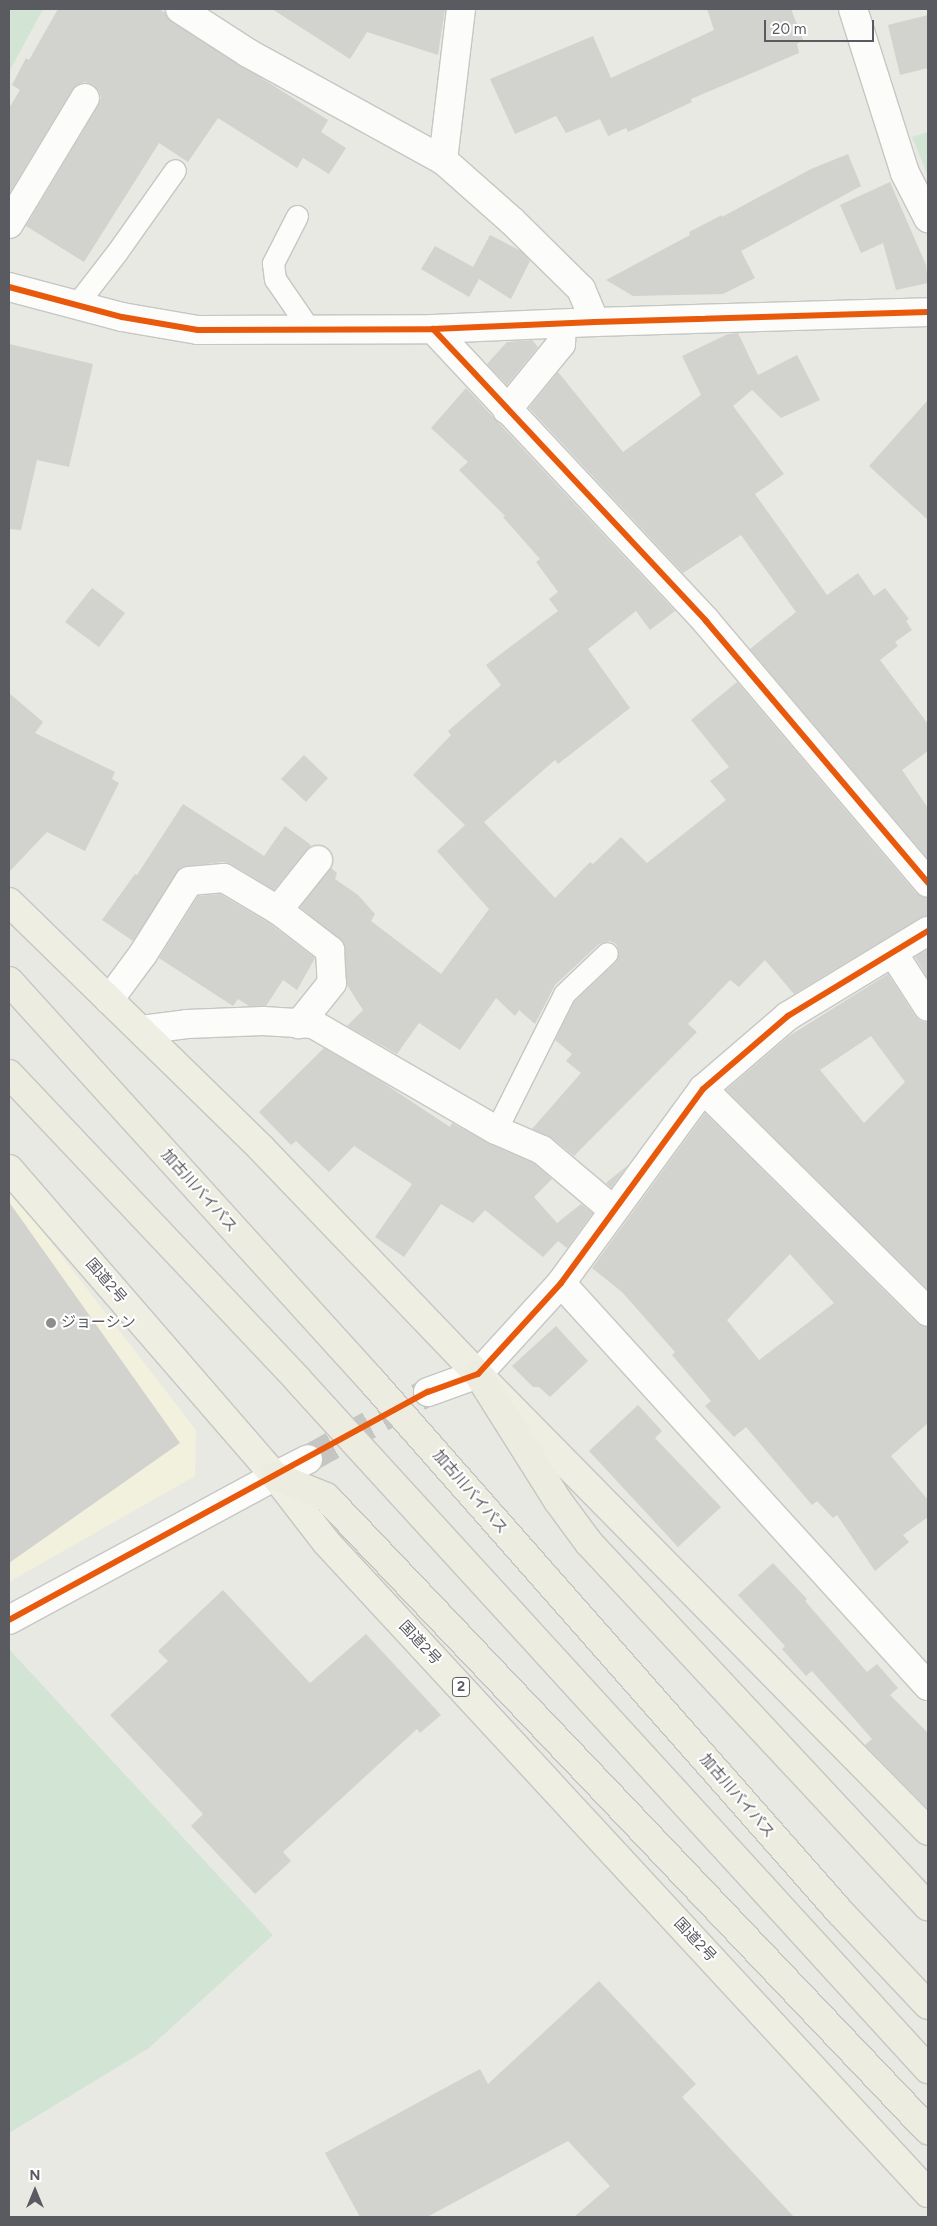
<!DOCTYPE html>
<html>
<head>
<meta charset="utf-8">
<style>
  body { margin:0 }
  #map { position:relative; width:937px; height:2226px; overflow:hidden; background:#e9e9e3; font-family:Figtree,"Noto Sans JP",sans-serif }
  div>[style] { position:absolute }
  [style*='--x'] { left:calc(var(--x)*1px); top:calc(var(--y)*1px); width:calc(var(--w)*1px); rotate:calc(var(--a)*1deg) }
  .commercial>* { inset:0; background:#f2f1dd }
  .green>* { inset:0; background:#d2e4d4 }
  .building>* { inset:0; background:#d2d2ce }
  .minor-tunnel>* { height:28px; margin-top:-14px; transform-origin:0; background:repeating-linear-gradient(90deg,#c5c6c2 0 28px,transparent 0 42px) }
  .roads { filter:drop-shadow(1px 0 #c6c6c3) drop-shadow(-1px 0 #c6c6c3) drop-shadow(0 1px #c6c6c3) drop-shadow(0 -1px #c6c6c3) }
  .service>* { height:21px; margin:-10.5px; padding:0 10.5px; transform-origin:10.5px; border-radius:10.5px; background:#fcfcfb }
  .minor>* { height:28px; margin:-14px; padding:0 14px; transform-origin:14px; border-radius:14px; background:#fcfcfb }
  .tertiary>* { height:28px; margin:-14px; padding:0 14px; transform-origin:14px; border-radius:14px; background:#fcfcfb }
  .trunk>* { height:28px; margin:-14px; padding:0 14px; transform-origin:14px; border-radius:14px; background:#eeeee3 }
  .motorway>* { height:28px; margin:-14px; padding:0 14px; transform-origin:14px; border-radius:14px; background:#ecece0 }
  .cycleway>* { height:6px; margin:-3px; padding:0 3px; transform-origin:3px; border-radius:3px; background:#e8590c }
  .dots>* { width:14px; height:14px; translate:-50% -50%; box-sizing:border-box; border:2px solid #fff; border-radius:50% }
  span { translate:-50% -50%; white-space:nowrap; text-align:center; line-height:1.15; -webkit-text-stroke:4px #fff; paint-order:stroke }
  .shield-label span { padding:1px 4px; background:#fff; border:1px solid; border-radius:4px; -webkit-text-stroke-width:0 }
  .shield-label { font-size:14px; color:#5a5b60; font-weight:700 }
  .street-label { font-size:15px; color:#5a5b60 }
  .poi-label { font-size:15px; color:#5a5b60 }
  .left { translate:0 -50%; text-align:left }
  .frame { position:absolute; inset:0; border:10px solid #5a5b60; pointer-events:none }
  .north { position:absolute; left:10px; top:2166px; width:50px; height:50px; -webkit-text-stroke:4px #fff; paint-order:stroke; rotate:0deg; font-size:14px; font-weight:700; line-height:20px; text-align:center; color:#5a5b60 }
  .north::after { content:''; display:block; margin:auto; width:18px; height:22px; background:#5a5b60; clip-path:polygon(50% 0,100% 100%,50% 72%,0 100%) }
  .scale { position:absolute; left:764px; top:20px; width:110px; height:22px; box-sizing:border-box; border:2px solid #5a5b60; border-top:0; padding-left:6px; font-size:15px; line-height:18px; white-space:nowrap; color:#5a5b60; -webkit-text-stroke:4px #fff; paint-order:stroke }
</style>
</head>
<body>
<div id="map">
  <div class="commercial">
    <i style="clip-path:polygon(9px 1188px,196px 1430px,195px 1476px,9px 1582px)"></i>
  </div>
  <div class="green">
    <i style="clip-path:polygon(9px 9px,43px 9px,9px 72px)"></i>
    <i style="clip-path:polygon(928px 132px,928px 176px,912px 137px)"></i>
    <i style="clip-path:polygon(9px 1649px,273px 1935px,149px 2048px,9px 2133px)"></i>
  </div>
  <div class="building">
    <i style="clip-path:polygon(58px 9px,159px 9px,165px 13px,172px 22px,328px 120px,321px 132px,346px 148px,329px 174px,303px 158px,297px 168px,218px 118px,188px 162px,159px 143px,84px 262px,26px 226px,98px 106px,101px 98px,99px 91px,93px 85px,85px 82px,77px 85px,72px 90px,9px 194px,9px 108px,20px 90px,12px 85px,26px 58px,29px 60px)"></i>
    <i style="clip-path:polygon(272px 9px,445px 9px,438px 55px,367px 32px,350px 59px)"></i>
    <i style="clip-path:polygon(707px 9px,791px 9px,803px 40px,797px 44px,799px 53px,691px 99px,692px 102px,628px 132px,626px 128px,608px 136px,600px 119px,566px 133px,556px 116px,515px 134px,490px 79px,593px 36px,611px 78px,714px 30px)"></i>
    <i style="clip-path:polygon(928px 15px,928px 68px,900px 75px,888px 25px)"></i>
    <i style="clip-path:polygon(848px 154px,861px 186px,741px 251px,755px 278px,723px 294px,633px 296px,606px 280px,690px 235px,689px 232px,722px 215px,722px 217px,811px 169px)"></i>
    <i style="clip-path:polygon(890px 182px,926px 265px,928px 283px,896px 290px,883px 243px,861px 253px,840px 205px)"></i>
    <i style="clip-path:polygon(490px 235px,521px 251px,530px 261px,511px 299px,479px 279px,469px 297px,421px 269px,435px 246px,473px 267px)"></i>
    <i style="clip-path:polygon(738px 333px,758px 375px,797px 355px,820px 400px,781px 418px,752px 390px,733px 406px,784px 474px,755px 494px,827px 595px,858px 573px,874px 596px,885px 588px,909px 619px,906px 621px,912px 630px,895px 642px,898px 646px,880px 660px,928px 724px,928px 751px,902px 770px,928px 808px,928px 859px,750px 649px,796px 612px,741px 535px,683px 573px,529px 408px,558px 372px,623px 452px,701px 395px,682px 356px,728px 334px)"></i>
    <i style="clip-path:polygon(532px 340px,538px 347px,507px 385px,487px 364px,507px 342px)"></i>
    <i style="clip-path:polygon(9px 344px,93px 364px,69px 467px,37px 460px,21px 530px,9px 529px)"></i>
    <i style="clip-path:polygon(466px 388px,675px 611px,650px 630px,636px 611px,588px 649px,630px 708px,558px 764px,555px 760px,484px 822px,555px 898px,590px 862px,593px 864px,621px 837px,647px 863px,726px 800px,710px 781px,729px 767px,691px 720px,737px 682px,916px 893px,928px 898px,928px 915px,920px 918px,794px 994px,765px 960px,739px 987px,730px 980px,688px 1024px,697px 1032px,574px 1156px,552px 1138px,532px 1129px,581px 1073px,566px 1061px,572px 1054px,555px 1040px,574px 1002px,616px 962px,619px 951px,616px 944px,610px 941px,599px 944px,555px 985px,535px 1024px,519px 1010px,515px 1016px,496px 998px,460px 1050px,419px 1023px,397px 1054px,347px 1026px,363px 1010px,347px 985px,344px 943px,300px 907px,331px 868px,337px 873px,335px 879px,358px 895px,375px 914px,371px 921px,441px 974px,489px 909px,437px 851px,465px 825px,413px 775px,451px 735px,448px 731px,501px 685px,486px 665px,558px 611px,549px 599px,558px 592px,536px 562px,540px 559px,503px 517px,505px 516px,459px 470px,468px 462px,431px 428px)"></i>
    <i style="clip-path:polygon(928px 400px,928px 520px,869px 466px)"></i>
    <i style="clip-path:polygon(92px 588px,125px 613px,99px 647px,65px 622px)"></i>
    <i style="clip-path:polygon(9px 693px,43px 722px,35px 733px,115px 772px,112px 779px,119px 783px,85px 851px,47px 832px,9px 872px)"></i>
    <i style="clip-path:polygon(304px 755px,328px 778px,306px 802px,281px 779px)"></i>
    <i style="clip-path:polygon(183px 804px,264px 856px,285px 826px,311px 845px,274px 890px,231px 864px,223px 862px,181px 867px,133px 941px,102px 920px,135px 874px,137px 875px)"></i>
    <i style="clip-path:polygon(220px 894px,269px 923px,315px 958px,297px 990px,283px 980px,266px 1006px,249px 1006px,238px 999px,233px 1006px,159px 958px,198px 896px)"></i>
    <i style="clip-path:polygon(928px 949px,928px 979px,915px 957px)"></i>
    <i style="clip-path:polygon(evenodd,888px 974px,915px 1016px,920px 1021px,928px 1023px,928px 1290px,726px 1090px,789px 1036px,888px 974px,871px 1036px,905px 1082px,864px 1123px,820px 1070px,871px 1036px)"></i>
    <i style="clip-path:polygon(324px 1048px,379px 1080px,450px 1127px,452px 1123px,490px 1144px,534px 1163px,552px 1179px,534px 1197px,557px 1223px,581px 1204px,593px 1213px,567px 1248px,558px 1241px,543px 1257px,485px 1210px,473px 1223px,441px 1204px,404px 1257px,375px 1237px,412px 1184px,354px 1146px,329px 1172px,296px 1141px,291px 1145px,259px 1112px)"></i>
    <i style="clip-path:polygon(evenodd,705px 1113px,917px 1323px,928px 1327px,928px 1423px,891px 1456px,928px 1500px,928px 1517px,903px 1535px,909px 1542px,875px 1571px,837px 1515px,833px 1518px,817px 1501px,812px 1505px,746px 1427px,734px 1437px,705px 1406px,711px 1401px,672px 1355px,675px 1352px,622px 1292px,592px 1268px,705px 1113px,790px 1254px,834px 1303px,759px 1360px,727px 1320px,790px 1254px)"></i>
    <i style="clip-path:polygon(628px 1165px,611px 1188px,606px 1183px)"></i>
    <i style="clip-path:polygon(9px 1202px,180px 1443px,9px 1563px)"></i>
    <i style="clip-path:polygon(556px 1326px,588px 1361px,550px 1397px,539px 1387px,533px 1387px,512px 1366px)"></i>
    <i style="clip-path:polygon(638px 1405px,662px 1431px,655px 1438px,721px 1507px,678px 1547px,589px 1451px)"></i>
    <i style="clip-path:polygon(773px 1563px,807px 1599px,805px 1601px,867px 1672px,877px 1664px,898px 1688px,890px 1695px,928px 1733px,928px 1809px,865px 1745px,872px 1739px,812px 1671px,806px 1676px,782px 1649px,785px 1646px,738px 1595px)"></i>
    <i style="clip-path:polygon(223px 1590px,310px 1683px,366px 1634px,441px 1715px,420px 1733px,417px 1729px,283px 1852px,291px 1861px,255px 1894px,191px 1826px,203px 1814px,110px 1715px,168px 1661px,158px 1651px)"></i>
    <i style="clip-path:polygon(599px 1981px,696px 2084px,682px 2097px,794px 2217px,574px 2217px,610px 2186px,568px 2141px,427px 2217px,360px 2217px,325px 2153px,480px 2069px,488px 2084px)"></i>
  </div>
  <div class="minor-tunnel">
    <i style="--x:308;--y:1459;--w:137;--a:-29.2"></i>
  </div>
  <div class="roads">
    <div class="service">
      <i style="--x:297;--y:216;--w:53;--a:117.1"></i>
      <i style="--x:273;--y:263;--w:16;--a:83"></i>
      <i style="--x:275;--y:279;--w:62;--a:55.5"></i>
      <i style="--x:76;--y:305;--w:67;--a:-52.3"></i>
      <i style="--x:117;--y:252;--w:100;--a:-54.7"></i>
      <i style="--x:496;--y:1130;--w:152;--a:-63.4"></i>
      <i style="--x:564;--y:994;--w:59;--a:-43.6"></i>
    </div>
    <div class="minor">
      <i style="--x:180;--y:9;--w:81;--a:32.9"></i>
      <i style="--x:248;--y:53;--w:222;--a:28.8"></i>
      <i style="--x:443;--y:160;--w:92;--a:41.5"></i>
      <i style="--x:512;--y:221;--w:97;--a:44.6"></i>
      <i style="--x:581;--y:289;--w:36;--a:67"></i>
      <i style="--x:853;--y:9;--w:172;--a:72.4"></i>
      <i style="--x:905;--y:173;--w:51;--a:62.9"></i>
      <i style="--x:443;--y:160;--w:152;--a:-83.2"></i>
      <i style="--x:9;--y:224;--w:147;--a:-58.9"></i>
      <i style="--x:9;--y:287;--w:117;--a:14.9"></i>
      <i style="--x:122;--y:317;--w:77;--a:9.7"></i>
      <i style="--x:198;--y:330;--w:235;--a:-0.2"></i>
      <i style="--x:433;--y:329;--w:162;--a:-2.5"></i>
      <i style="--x:595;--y:322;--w:333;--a:-1.7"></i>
      <i style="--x:433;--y:329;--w:400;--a:46.9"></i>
      <i style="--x:706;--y:621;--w:343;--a:49.7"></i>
      <i style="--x:507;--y:410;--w:85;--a:-50.7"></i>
      <i style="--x:561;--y:344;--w:20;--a:-87"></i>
      <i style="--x:278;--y:910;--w:64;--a:-51.3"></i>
      <i style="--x:893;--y:953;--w:64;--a:57.1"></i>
      <i style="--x:109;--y:1000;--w:57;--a:-53.5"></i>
      <i style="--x:143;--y:954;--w:86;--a:-57.8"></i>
      <i style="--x:189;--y:881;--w:35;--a:-5"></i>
      <i style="--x:224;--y:878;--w:63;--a:30.7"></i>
      <i style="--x:278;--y:910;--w:66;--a:37.6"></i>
      <i style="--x:330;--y:950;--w:33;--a:87"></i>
      <i style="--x:332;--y:983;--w:53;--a:128.8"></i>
      <i style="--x:141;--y:1030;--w:46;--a:-7.4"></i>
      <i style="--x:187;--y:1024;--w:76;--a:-2.3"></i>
      <i style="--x:263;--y:1021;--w:50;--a:3.4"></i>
      <i style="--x:313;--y:1024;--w:211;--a:30.1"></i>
      <i style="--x:496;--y:1130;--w:50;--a:23.5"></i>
      <i style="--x:542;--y:1150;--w:93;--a:40.2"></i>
      <i style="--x:703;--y:1089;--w:317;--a:44.7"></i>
      <i style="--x:561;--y:1283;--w:545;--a:47.68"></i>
      <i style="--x:428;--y:1392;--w:53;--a:-19.8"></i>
      <i style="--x:478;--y:1374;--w:123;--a:-47.6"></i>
      <i style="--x:561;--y:1283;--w:240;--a:-53.8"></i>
      <i style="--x:703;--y:1089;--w:112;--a:-40.7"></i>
      <i style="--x:788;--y:1016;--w:164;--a:-31.3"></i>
      <i style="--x:275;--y:1476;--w:37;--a:-27"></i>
    </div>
    <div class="tertiary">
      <i style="--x:9;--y:1620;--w:302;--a:-28.4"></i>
    </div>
    <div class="trunk">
      <i style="--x:9;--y:902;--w:352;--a:44.3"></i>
      <i style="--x:261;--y:1148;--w:313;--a:46.2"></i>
      <i style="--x:478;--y:1374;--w:641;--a:45.44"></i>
      <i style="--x:9;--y:1169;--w:406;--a:49.1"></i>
      <i style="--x:275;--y:1476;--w:83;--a:52.3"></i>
      <i style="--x:326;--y:1542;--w:887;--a:47.24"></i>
    </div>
    <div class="motorway">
      <i style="--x:9;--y:981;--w:540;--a:47.78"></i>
      <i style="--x:372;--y:1381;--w:708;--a:48.61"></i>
      <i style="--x:840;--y:1912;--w:128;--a:46.6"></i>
      <i style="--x:9;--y:1074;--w:421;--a:46.6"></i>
      <i style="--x:298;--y:1380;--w:934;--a:47.56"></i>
      <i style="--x:478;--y:1374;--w:150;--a:57.8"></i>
      <i style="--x:558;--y:1501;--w:52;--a:53.6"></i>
      <i style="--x:589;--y:1543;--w:497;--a:47"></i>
      <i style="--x:275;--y:1476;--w:55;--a:22.4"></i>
      <i style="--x:326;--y:1497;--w:874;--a:46.44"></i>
    </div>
  </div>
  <div class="cycleway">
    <i style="--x:9;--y:287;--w:117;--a:14.9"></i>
    <i style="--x:122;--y:317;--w:77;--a:9.7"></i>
    <i style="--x:198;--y:330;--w:235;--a:-0.2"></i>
    <i style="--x:433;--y:329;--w:162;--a:-2.5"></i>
    <i style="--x:595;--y:322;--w:333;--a:-1.7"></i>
    <i style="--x:433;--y:329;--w:400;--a:46.9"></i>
    <i style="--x:706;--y:621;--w:343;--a:49.7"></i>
    <i style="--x:9;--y:1620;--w:477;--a:-28.6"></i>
    <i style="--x:428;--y:1392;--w:53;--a:-19.8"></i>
    <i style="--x:478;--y:1374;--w:123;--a:-47.6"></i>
    <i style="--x:561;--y:1283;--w:240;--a:-53.8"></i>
    <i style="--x:703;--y:1089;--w:112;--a:-40.7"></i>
    <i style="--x:788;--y:1016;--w:164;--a:-31.3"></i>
  </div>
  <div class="dots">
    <i style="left:51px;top:1323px;background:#8c8d8e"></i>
  </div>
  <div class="shield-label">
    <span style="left:461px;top:1687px">2</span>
  </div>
  <div class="street-label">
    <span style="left:199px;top:1191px;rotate:48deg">加古川バイパス</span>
    <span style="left:106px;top:1281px;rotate:49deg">国道2号</span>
    <span style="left:470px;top:1492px;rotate:49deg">加古川バイパス</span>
    <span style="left:420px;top:1643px;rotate:47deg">国道2号</span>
    <span style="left:737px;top:1796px;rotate:49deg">加古川バイパス</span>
    <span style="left:695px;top:1940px;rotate:47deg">国道2号</span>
  </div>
  <div class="poi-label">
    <span class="left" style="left:61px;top:1323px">ジョーシン</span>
  </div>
  <div class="frame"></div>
  <div class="north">N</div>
  <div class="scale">20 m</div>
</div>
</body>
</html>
